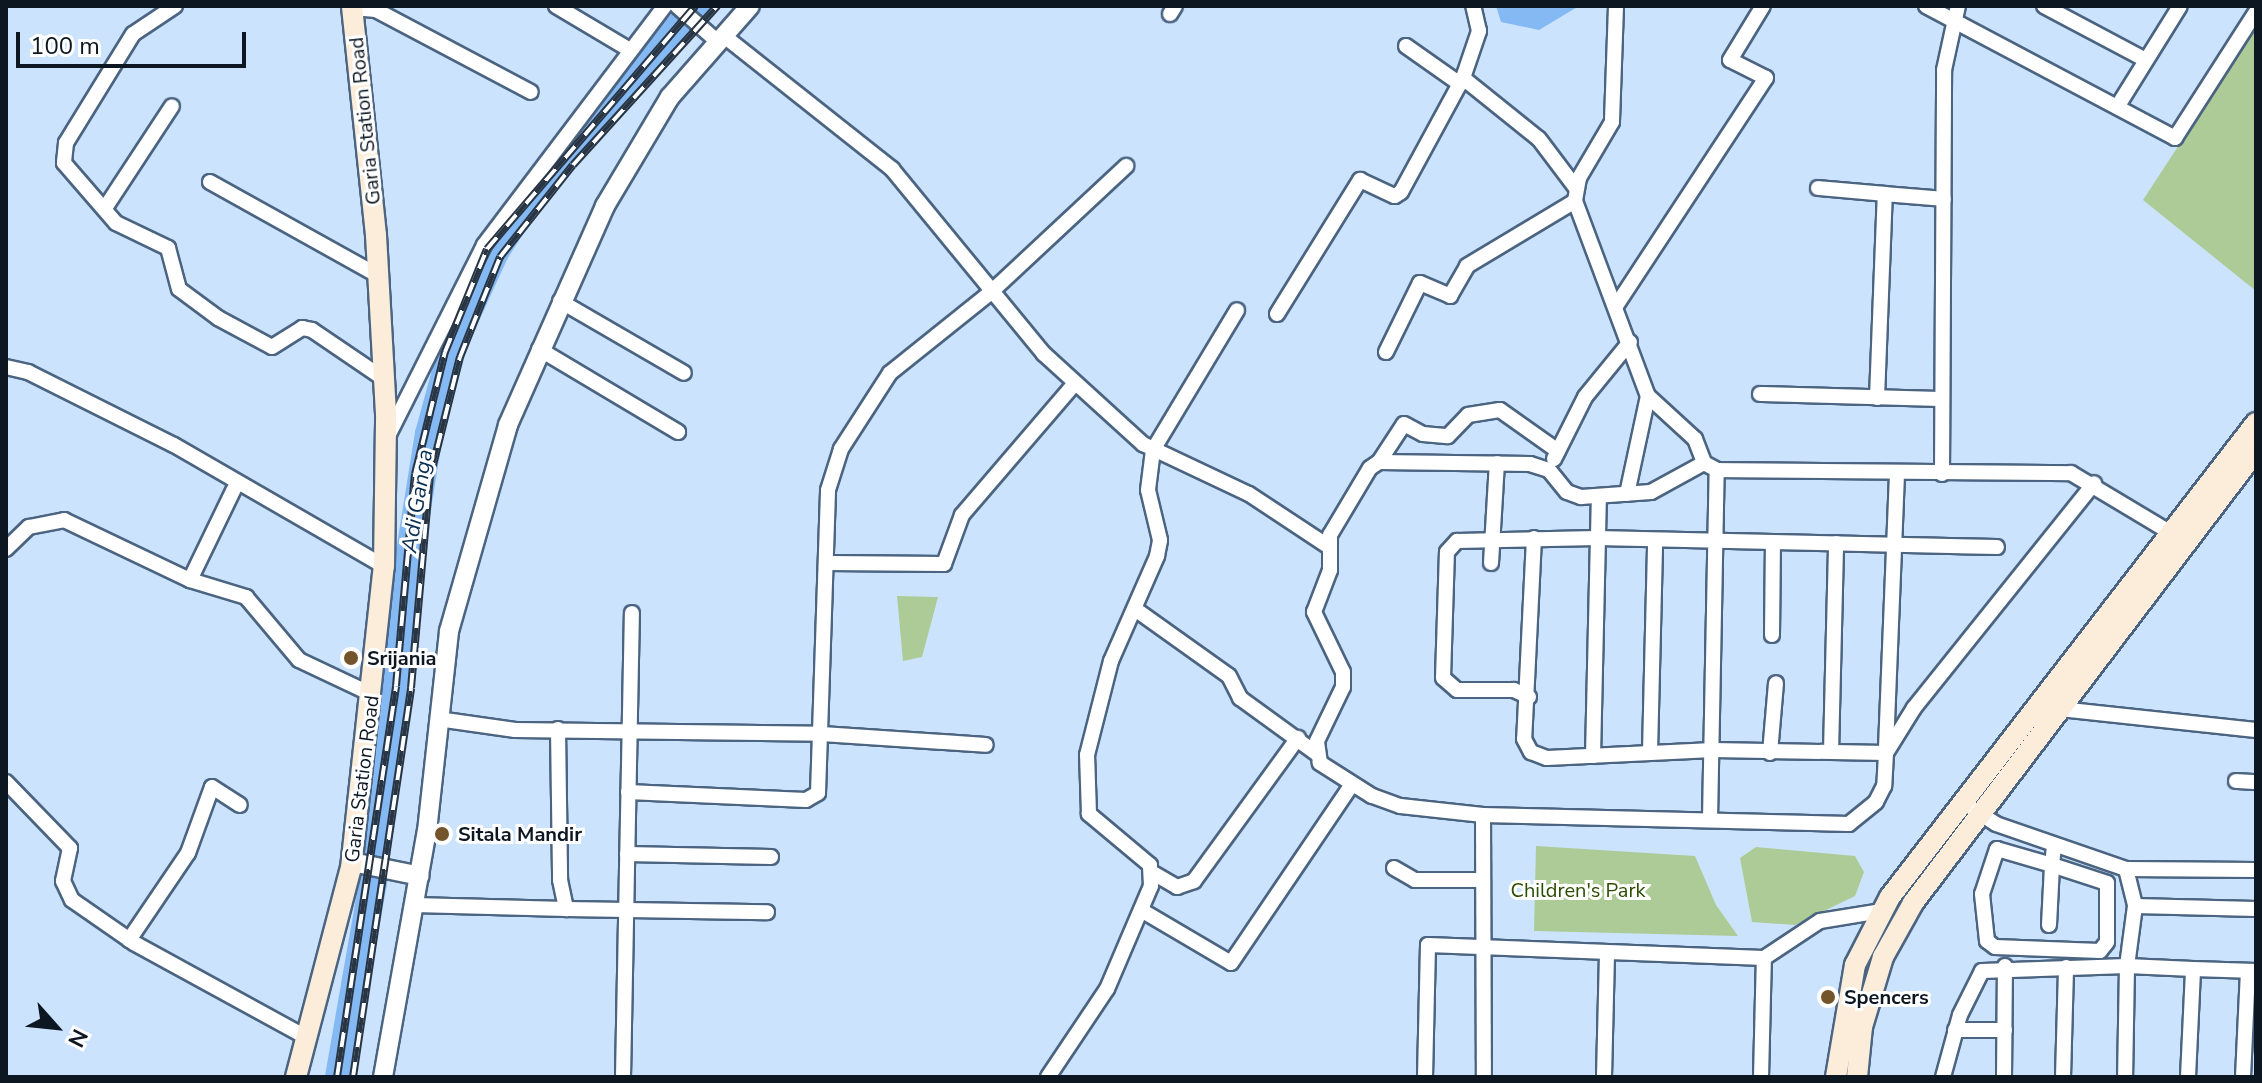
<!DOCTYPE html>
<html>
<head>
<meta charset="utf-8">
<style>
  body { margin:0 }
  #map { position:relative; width:2262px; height:1083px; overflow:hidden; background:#cce3fd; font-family:"Nunito Sans",sans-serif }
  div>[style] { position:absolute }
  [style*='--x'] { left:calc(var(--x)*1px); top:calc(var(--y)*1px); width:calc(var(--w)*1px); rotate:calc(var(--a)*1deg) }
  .green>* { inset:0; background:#adcb96 }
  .water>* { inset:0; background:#84b9f4 }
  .river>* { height:28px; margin:-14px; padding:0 14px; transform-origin:14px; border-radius:14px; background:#84b9f4 }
  .roads { filter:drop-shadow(2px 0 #4b6481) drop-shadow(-2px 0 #4b6481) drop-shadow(0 2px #4b6481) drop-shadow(0 -2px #4b6481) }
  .minor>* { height:14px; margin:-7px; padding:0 7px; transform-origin:7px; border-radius:7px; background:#fff }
  .tertiary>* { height:18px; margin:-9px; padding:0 9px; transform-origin:9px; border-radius:9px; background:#fff }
  .secondary>* { height:20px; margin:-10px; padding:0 10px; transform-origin:10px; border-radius:10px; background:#fceddb }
  .rail>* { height:8px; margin-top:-4px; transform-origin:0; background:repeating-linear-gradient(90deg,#fff 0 15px,#293542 0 30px); box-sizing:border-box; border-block:2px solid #293542 }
  .dots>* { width:22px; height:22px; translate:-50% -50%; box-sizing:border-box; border:4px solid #fff; border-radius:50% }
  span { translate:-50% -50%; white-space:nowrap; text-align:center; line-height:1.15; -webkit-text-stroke:6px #fff; paint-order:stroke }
  .street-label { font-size:20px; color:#0d1722 }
  .poi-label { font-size:20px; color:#0d1722; font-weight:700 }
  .left { translate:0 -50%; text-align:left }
  .park-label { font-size:20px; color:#2c4d00 }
  .water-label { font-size:22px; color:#072d52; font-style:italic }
  .frame { position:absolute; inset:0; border:8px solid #0d1722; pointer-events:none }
  .north { position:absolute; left:16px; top:987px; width:80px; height:80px; -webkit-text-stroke:6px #fff; paint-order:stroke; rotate:117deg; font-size:22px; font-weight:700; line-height:32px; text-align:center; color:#0d1722 }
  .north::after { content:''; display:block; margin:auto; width:28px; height:36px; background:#0d1722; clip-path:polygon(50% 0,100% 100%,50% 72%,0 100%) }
  .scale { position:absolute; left:16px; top:32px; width:230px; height:36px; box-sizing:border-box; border:4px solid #0d1722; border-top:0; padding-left:10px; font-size:24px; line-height:28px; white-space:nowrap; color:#0d1722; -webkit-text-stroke:6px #fff; paint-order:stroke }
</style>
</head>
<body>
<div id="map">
  <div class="green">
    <i style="clip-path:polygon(2256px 27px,2256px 291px,2143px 200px)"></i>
    <i style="clip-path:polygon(897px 596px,938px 597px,922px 657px,903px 661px)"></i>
    <i style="clip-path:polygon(1536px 846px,1695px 856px,1716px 905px,1738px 936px,1534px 931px)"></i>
    <i style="clip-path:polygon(1756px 847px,1855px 856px,1864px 872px,1855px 896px,1795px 925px,1752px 922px,1740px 858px)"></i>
  </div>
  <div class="water">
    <i style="clip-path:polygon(1496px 6px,1579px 6px,1539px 30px,1501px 22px)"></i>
  </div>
  <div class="river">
    <i style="--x:339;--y:1077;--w:197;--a:-80.1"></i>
    <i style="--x:373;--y:883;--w:333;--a:-83.6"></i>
    <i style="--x:410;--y:552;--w:120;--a:-80.9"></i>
    <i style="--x:429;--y:434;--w:95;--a:-74.8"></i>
    <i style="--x:454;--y:342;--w:99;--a:-65.5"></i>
    <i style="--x:495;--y:252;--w:76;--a:-57.4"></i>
    <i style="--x:536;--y:188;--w:243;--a:-48.5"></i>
  </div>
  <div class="roads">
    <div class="minor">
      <i style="--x:175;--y:6;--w:50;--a:146.3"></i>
      <i style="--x:133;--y:34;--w:128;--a:121.6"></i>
      <i style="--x:66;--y:143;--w:20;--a:96"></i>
      <i style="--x:64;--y:163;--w:79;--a:49.1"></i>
      <i style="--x:116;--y:223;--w:58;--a:25.7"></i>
      <i style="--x:168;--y:248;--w:42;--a:75"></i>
      <i style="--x:179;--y:289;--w:49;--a:36.6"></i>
      <i style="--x:218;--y:318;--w:61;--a:28.2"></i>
      <i style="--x:272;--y:347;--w:36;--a:-32"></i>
      <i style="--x:302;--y:328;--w:10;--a:11"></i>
      <i style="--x:312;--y:330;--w:87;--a:34.2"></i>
      <i style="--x:556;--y:6;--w:86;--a:30.7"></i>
      <i style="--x:677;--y:6;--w:55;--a:41.3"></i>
      <i style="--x:1616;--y:6;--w:116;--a:92"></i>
      <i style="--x:1612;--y:122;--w:65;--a:120.5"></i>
      <i style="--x:1579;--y:178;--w:23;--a:100"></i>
      <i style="--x:1575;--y:201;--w:208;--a:69.5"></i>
      <i style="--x:1648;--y:396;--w:100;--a:102.1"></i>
      <i style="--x:1926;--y:6;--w:282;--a:27.9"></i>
      <i style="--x:2175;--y:138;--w:150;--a:-57.3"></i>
      <i style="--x:2044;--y:6;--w:115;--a:27.9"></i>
      <i style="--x:353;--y:8;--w:23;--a:5"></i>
      <i style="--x:376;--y:10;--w:175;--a:27.9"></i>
      <i style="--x:1170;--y:14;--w:9;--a:-58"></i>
      <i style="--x:723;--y:35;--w:216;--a:38.4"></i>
      <i style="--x:892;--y:169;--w:239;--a:50.6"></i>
      <i style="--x:1044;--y:354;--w:134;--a:42.3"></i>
      <i style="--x:1143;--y:444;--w:117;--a:25.3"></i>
      <i style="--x:1249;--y:494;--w:95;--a:33.4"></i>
      <i style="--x:1406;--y:46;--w:66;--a:35.1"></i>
      <i style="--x:1463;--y:78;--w:97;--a:38.8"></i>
      <i style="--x:1539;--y:139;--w:61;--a:52.9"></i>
      <i style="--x:2119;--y:104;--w:115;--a:-58.1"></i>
      <i style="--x:210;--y:182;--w:191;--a:29.1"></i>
      <i style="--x:1818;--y:188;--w:67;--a:5.1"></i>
      <i style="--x:107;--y:205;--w:118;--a:-56.7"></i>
      <i style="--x:560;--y:301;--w:143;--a:30.1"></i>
      <i style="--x:1616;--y:306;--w:273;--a:-56.7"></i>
      <i style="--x:1766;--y:78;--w:40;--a:-153.4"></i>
      <i style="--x:1730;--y:60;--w:63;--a:-58.6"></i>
      <i style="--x:1277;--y:314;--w:158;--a:-58.2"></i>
      <i style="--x:1360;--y:180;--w:38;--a:25"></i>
      <i style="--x:1395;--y:196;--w:7;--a:-34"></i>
      <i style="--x:1401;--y:192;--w:130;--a:-61.5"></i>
      <i style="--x:1463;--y:78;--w:50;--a:-71.2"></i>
      <i style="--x:1479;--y:31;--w:26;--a:-103"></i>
      <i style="--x:539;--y:349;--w:162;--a:30.8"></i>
      <i style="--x:1386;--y:352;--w:77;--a:-63.8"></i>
      <i style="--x:1420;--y:283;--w:33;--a:23"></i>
      <i style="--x:1450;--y:296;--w:34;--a:-60"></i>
      <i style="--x:1467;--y:266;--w:126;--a:-31"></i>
      <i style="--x:6;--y:367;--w:23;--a:13"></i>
      <i style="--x:28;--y:372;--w:163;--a:26.6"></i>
      <i style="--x:174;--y:445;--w:242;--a:30"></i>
      <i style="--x:1760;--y:394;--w:182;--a:1.6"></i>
      <i style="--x:1648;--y:396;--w:64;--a:42.5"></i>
      <i style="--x:1695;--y:439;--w:26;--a:69"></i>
      <i style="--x:1704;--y:463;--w:15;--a:28"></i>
      <i style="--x:1717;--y:470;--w:354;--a:0.5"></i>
      <i style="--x:2071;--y:473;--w:117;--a:31"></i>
      <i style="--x:1877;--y:398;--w:204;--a:-87.8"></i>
      <i style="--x:1885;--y:194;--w:59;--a:4.8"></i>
      <i style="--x:387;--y:438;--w:216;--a:-63.3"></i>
      <i style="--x:484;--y:245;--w:300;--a:-52.9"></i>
      <i style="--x:1554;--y:459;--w:69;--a:-63.4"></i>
      <i style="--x:1585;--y:397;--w:71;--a:-50.7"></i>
      <i style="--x:1379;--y:462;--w:45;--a:-56.7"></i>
      <i style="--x:1404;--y:424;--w:21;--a:28"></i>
      <i style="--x:1423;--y:434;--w:25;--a:5"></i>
      <i style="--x:1448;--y:436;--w:29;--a:-46"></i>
      <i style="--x:1468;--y:415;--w:32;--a:-9"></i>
      <i style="--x:1500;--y:410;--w:71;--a:35.3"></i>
      <i style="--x:1897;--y:474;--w:279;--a:92.3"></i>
      <i style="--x:1886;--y:753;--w:53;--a:-58.1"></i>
      <i style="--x:1914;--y:708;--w:288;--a:-51.3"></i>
      <i style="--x:1942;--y:474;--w:404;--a:-89.7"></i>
      <i style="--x:1944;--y:70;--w:66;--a:-77.7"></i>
      <i style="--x:1534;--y:538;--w:201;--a:92.8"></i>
      <i style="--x:1524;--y:739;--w:15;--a:62"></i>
      <i style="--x:1531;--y:752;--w:17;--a:21"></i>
      <i style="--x:1547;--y:758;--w:166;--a:-2.8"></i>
      <i style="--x:1713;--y:750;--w:173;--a:1"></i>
      <i style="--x:1886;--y:753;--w:33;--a:93"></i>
      <i style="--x:1884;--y:786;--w:18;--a:117"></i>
      <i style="--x:1876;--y:802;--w:35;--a:141"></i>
      <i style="--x:1849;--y:824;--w:366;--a:-178.6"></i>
      <i style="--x:1483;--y:815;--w:83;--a:-173.8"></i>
      <i style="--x:1400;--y:806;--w:30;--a:-160"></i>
      <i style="--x:1372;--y:796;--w:62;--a:-147.6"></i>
      <i style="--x:1320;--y:763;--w:22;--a:-98"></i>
      <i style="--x:1317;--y:741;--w:60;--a:-64.3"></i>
      <i style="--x:1343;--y:687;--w:15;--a:-90"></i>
      <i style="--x:1343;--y:672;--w:67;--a:-115.8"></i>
      <i style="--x:1314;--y:612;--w:45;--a:-69.1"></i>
      <i style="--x:1330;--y:570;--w:35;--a:-90"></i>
      <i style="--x:1330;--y:535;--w:78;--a:-59.2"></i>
      <i style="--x:1370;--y:468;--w:11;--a:-34"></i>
      <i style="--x:1379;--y:462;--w:151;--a:0.8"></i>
      <i style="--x:1530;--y:464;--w:20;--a:18"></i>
      <i style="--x:1549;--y:470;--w:28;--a:51"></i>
      <i style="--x:1567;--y:492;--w:15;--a:20"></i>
      <i style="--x:1581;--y:497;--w:70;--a:-4.1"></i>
      <i style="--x:1651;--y:492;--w:60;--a:-28.7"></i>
      <i style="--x:6;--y:549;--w:32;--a:-44"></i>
      <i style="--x:29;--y:527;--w:36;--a:-11"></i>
      <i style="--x:64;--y:520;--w:140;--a:25.5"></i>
      <i style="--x:190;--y:580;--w:106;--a:-64.2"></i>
      <i style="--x:828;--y:563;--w:116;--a:0.5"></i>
      <i style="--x:944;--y:564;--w:52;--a:-69.8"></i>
      <i style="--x:962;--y:515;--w:174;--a:-49.4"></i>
      <i style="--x:1491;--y:563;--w:100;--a:-86.6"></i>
      <i style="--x:190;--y:580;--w:59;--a:16.9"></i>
      <i style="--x:246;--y:597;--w:82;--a:49.9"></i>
      <i style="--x:299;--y:660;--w:82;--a:25.3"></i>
      <i style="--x:1135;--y:609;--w:115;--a:35.5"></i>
      <i style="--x:1229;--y:676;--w:25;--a:63"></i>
      <i style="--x:1240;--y:698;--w:95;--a:36"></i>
      <i style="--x:1772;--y:635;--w:90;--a:-89.4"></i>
      <i style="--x:1529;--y:697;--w:17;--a:-155"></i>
      <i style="--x:1514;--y:690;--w:57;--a:180"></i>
      <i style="--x:1457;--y:690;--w:18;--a:-139"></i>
      <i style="--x:1443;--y:678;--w:126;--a:-88.2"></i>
      <i style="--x:1447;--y:552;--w:15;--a:-48"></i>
      <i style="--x:1457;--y:541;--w:140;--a:-1.2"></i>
      <i style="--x:1597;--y:538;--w:400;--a:1.3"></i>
      <i style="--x:2060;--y:709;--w:197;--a:6.1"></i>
      <i style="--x:438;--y:719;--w:78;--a:8.1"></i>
      <i style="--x:515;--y:730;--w:307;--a:0.7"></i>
      <i style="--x:822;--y:734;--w:164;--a:3.8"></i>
      <i style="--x:558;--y:729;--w:151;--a:89.2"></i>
      <i style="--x:560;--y:880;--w:30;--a:78"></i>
      <i style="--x:566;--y:909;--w:201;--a:0.9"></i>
      <i style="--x:1650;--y:752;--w:212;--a:-88.6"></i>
      <i style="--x:1831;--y:752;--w:209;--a:-88.6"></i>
      <i style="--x:1770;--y:753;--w:70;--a:-85.1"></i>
      <i style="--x:1593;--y:756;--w:260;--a:-88.7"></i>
      <i style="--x:2236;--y:781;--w:20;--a:3"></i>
      <i style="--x:6;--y:782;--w:92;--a:45.9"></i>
      <i style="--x:70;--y:848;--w:34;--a:102"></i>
      <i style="--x:63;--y:881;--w:21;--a:65"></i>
      <i style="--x:72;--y:900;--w:75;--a:34.7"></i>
      <i style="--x:134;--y:943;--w:194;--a:28.7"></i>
      <i style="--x:628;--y:792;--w:178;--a:2.6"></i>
      <i style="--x:806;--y:800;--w:14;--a:-30"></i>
      <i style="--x:818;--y:793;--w:303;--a:-88.1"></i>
      <i style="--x:828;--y:490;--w:43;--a:-72.4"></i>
      <i style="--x:841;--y:449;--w:90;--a:-57.2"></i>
      <i style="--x:890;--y:373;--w:129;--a:-38.7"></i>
      <i style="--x:991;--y:292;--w:185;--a:-43"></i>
      <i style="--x:1973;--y:809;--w:27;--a:33"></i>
      <i style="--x:1996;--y:824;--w:138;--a:19.1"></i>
      <i style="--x:2126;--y:869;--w:38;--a:76"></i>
      <i style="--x:2135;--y:906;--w:121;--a:1.4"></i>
      <i style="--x:1483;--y:815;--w:262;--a:89.8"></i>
      <i style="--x:1710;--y:819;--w:349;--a:-88.9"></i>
      <i style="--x:627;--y:854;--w:144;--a:1.2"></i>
      <i style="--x:1394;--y:868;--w:24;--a:30"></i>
      <i style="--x:1415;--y:880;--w:68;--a:0"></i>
      <i style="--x:2126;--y:869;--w:130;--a:0.4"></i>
      <i style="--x:1153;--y:873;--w:28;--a:30"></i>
      <i style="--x:1177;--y:887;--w:18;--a:-19"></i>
      <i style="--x:1194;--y:881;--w:177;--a:-54"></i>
      <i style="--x:414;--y:905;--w:152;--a:1.5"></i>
      <i style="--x:2135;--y:906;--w:61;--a:97.6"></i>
      <i style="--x:2127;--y:966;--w:66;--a:2.6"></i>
      <i style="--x:1141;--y:910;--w:104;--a:30.5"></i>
      <i style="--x:1231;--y:963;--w:214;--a:-55.9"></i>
      <i style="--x:2049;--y:925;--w:60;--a:-87.1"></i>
      <i style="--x:2052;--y:865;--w:57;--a:-163.8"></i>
      <i style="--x:1997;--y:849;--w:47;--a:108.4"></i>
      <i style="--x:1982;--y:894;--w:47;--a:83.9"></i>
      <i style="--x:1987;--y:941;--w:10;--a:37"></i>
      <i style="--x:1995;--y:947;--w:105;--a:2.2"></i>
      <i style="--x:2100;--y:951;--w:11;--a:-52"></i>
      <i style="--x:2107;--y:942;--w:59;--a:-90"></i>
      <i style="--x:2107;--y:883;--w:58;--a:-161.9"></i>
      <i style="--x:2052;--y:865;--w:20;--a:-84"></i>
      <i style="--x:129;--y:940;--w:105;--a:-55.9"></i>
      <i style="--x:188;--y:853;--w:70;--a:-70"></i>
      <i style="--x:212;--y:787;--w:33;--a:33"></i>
      <i style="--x:1955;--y:1030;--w:50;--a:0"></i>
      <i style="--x:623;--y:1077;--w:464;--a:-88.9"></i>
      <i style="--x:1048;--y:1077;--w:106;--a:-56.2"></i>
      <i style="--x:1107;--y:989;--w:112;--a:-66.9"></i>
      <i style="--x:1151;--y:886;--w:21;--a:-93"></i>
      <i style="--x:1150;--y:865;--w:80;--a:-140.1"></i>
      <i style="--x:1089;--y:814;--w:59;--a:-91.9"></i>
      <i style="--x:1087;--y:755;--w:97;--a:-75.7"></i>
      <i style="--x:1111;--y:661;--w:115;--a:-66.3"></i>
      <i style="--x:1157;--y:556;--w:16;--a:-79"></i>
      <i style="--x:1160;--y:540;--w:51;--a:-103.5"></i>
      <i style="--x:1148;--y:490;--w:40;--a:-82.9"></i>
      <i style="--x:1153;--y:450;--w:163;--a:-59"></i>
      <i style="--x:1425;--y:1077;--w:132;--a:-88.7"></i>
      <i style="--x:1428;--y:945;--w:336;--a:2.2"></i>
      <i style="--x:1764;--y:958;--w:67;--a:-33.5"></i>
      <i style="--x:1820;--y:921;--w:63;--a:-9.2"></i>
      <i style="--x:1604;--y:1077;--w:123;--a:-88.6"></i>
      <i style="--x:1761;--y:1077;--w:119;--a:-88.6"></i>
      <i style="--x:1943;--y:1077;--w:64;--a:-74.7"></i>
      <i style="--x:1960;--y:1015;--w:49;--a:-63.4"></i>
      <i style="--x:1982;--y:971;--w:145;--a:-2"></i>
      <i style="--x:2127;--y:966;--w:111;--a:91"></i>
      <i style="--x:2004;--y:1077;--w:111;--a:-89.5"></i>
      <i style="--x:2063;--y:1077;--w:110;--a:-88.4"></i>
      <i style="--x:2188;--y:1077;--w:108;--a:-87.3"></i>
      <i style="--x:2193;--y:969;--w:63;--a:1.8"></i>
      <i style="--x:2243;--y:1077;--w:105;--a:-87.3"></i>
    </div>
    <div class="tertiary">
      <i style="--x:352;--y:862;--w:69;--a:11.6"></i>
      <i style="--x:383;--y:1077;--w:250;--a:-79.9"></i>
      <i style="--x:427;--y:831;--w:201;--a:-83.7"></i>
      <i style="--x:449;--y:631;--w:214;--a:-74"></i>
      <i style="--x:508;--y:425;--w:240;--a:-66.1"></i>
      <i style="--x:605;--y:206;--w:127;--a:-59.2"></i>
      <i style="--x:670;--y:97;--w:121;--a:-48.7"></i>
    </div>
    <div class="secondary">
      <i style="--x:296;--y:1077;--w:216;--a:-75.3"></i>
      <i style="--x:351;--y:868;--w:304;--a:-83.8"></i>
      <i style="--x:384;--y:566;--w:152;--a:-89.2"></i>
      <i style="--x:386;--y:414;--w:179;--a:-93.2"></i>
      <i style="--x:376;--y:235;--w:230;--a:-96"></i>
      <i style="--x:1836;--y:1077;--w:114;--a:-80.4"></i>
      <i style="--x:1855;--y:965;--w:76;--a:-62.8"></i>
      <i style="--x:1890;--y:897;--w:599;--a:-52.33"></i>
      <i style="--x:1857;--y:1077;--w:50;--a:-84.3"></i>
      <i style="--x:1862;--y:1027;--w:73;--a:-73.3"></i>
      <i style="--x:1883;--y:957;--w:62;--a:-60.9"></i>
      <i style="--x:1913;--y:903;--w:567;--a:-52.81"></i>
    </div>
  </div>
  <div class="rail">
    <i style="--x:337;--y:1077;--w:395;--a:-81.4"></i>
    <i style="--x:396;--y:686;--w:213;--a:-84.9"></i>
    <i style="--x:415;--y:474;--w:126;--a:-76.2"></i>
    <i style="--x:445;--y:352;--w:111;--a:-67.8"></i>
    <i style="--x:487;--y:249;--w:320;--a:-49.4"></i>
    <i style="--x:353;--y:1077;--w:393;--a:-81.5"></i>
    <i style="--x:411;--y:688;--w:212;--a:-84.9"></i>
    <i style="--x:430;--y:477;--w:124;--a:-76"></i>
    <i style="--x:460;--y:357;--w:108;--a:-68.2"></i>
    <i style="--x:500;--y:257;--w:117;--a:-51.6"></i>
    <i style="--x:573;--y:165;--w:215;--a:-47.8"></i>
  </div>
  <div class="dots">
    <i style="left:351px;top:658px;background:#74542a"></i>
    <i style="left:442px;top:834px;background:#74542a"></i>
    <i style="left:1828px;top:997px;background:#74542a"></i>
  </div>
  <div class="street-label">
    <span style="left:365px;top:121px;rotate:-96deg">Garia Station Road</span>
    <span style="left:362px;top:779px;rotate:-83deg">Garia Station Road</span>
  </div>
  <div class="poi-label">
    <span class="left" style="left:367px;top:658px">Srijania</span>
    <span class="left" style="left:458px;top:834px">Sitala Mandir</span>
    <span class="left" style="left:1844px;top:997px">Spencers</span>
  </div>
  <div class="park-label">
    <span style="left:1578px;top:890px">Children's Park</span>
  </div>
  <div class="water-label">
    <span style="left:418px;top:501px;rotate:-81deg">Adi Ganga</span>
  </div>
  <div class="frame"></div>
  <div class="north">N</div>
  <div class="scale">100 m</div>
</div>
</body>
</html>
